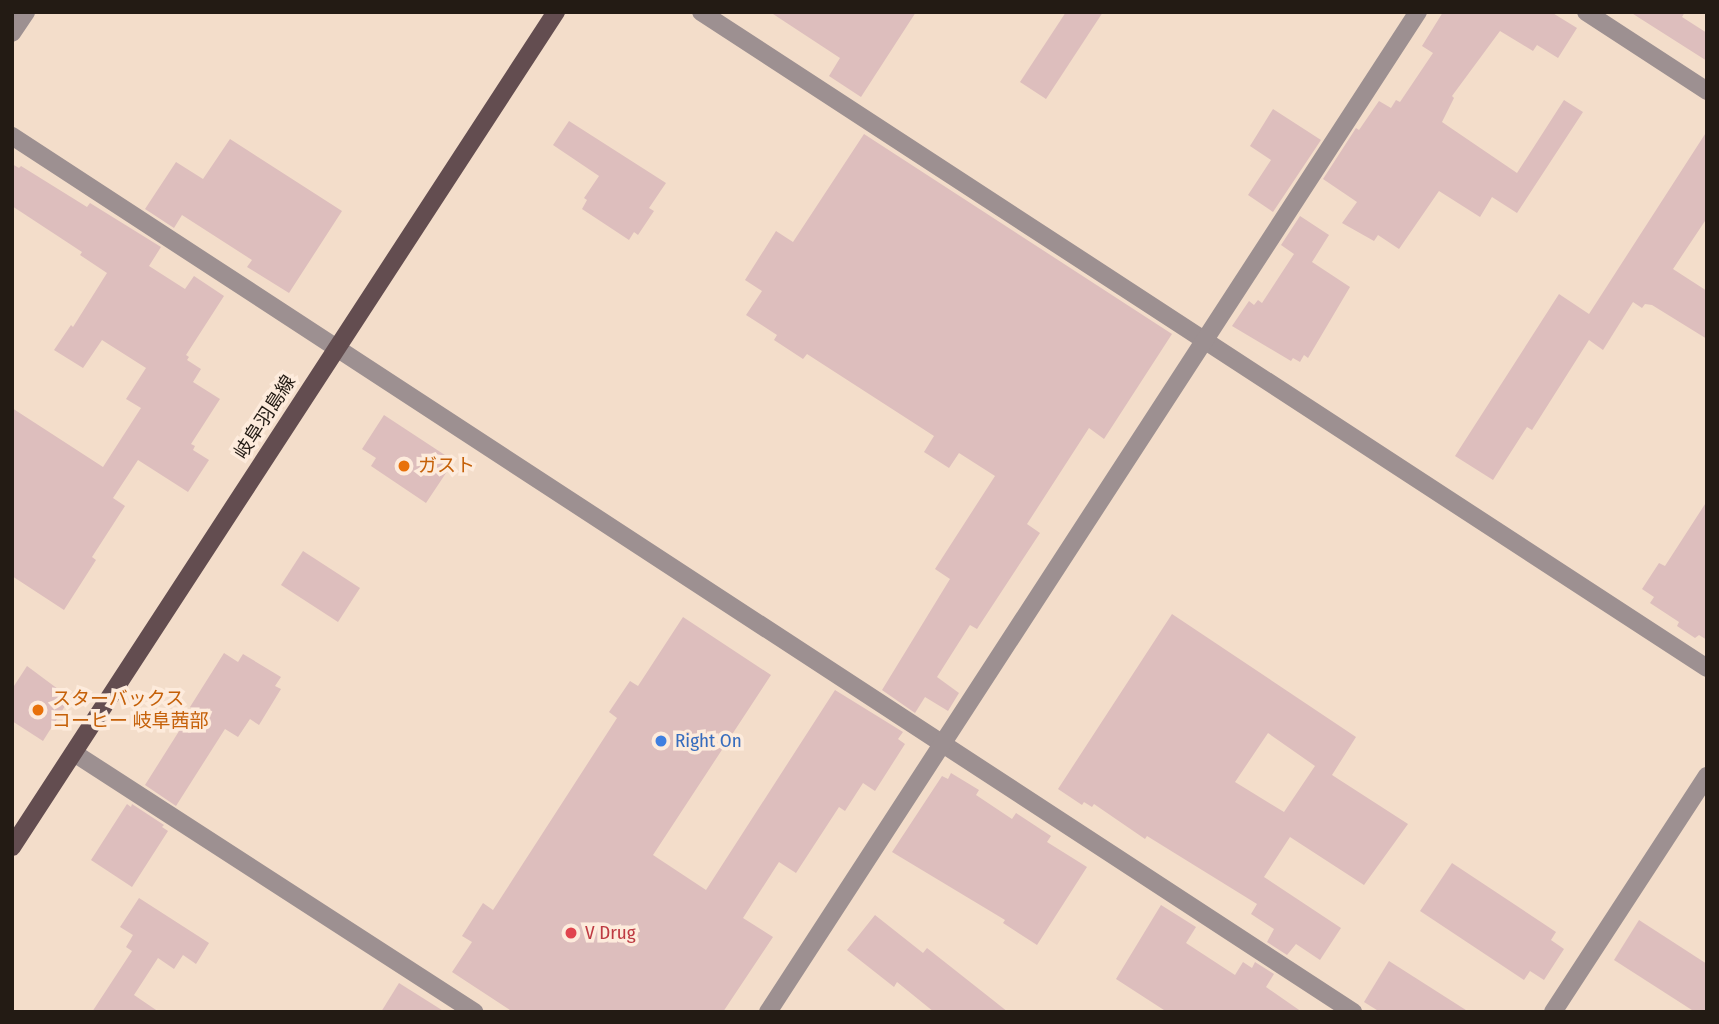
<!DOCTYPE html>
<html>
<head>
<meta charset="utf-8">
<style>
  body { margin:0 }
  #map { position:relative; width:1719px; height:1024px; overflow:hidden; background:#f3ddca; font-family:"Fira Sans Condensed","Noto Sans JP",sans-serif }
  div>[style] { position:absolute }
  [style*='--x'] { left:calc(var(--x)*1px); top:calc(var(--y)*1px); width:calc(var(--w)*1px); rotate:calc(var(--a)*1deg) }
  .building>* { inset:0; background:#ddbebd }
  .minor>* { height:18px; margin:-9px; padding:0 9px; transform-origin:9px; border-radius:9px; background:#9d9091 }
  .major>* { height:18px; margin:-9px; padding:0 9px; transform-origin:9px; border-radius:9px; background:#634d50 }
  .dots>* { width:19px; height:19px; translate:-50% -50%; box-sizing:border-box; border:4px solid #fdebdc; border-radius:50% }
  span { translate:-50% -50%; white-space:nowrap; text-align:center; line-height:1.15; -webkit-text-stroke:7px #fdebdc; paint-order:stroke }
  .street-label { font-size:19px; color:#231b14 }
  .food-label { font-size:19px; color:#c56008 }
  .left { translate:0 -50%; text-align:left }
  .shop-label { font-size:19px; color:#366cbe }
  .health-label { font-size:19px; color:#be3a42 }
  .frame { position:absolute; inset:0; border:14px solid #231b14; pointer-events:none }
</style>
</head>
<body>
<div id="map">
  <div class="building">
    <i style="clip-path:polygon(770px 12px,916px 12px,861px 97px,829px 76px,840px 58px)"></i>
    <i style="clip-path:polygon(1066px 12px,1103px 12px,1046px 99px,1020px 82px)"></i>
    <i style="clip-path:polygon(1443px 12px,1551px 12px,1577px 28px,1558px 58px,1537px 45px,1533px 51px,1500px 31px,1452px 96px,1454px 98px,1442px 122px,1517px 173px,1564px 100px,1583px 112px,1517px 213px,1492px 197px,1480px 217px,1439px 191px,1399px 249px,1378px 235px,1374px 241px,1342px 223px,1357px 202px,1323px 179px,1356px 128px,1359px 130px,1379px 101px,1391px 108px,1396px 100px,1400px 102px,1433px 53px,1422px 46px)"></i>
    <i style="clip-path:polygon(1630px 12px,1685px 12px,1682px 17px,1707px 33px,1707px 61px)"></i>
    <i style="clip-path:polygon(1273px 109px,1321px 140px,1273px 212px,1248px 195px,1271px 160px,1250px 146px)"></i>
    <i style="clip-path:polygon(569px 121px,666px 183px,649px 208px,654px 211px,638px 235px,634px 232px,629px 240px,582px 209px,587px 200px,584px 198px,599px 176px,553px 145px)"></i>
    <i style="clip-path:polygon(1707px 131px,1707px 218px,1673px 269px,1707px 291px,1707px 339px,1652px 305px,1645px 304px,1642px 308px,1633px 302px,1603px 350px,1589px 340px,1532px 430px,1527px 427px,1493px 480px,1455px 456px,1559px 294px,1589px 314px)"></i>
    <i style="clip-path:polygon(864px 134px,1172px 334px,1104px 439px,1089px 428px,1027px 524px,1040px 533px,977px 629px,970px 625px,937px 677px,959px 693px,948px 711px,925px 697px,915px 713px,882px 690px,950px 579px,935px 569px,995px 476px,959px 453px,949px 468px,924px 452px,934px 436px,807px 354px,803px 359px,774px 340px,777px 335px,746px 315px,762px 291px,745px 280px,776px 231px,793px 242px)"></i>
    <i style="clip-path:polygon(230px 139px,342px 211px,289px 293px,247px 267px,252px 260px,182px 215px,174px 228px,145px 209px,176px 162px,203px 179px)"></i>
    <i style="clip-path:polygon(12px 164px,19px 168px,21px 166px,87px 207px,90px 203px,161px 247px,149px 266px,185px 289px,194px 276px,224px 296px,186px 355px,189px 357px,187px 360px,201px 369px,193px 382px,220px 399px,191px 444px,195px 446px,193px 450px,209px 460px,188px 492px,138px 460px,113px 498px,125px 506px,92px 557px,96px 560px,64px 610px,12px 576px,12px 408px,103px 467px,141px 408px,126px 399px,146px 368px,102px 340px,83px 368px,54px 350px,71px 325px,73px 327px,107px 273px,80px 255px,82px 252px,12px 206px)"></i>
    <i style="clip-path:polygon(1300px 216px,1329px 235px,1312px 262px,1350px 287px,1308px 358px,1304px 355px,1300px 362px,1293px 358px,1291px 361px,1232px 326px,1249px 301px,1254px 305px,1258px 300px,1262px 303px,1294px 254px,1281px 245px)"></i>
    <i style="clip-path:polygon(384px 415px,454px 461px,426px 503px,371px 466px,376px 458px,362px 449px)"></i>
    <i style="clip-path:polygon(1707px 501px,1707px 640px,1699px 635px,1695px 638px,1677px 626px,1679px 622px,1650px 603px,1654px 597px,1642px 589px,1659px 563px,1665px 566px)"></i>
    <i style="clip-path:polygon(303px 551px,360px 588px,338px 622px,281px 585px)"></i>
    <i style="clip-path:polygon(evenodd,1172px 614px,1356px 737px,1332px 775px,1408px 824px,1364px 885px,1290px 837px,1264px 877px,1341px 928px,1320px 960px,1296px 944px,1287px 955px,1267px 942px,1274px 929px,1251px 914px,1257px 904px,1147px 836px,1145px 839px,1094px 804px,1092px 807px,1084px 802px,1082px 805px,1058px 789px,1172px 614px,1268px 733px,1315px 766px,1284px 812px,1235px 782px,1268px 733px)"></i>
    <i style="clip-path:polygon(683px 617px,771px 675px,653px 855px,706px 890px,835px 690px,903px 732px,898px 739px,905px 744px,875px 791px,863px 783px,845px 811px,839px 807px,796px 873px,779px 862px,743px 918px,773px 937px,723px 1012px,513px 1012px,452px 972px,472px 942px,462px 936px,483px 903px,493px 910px,617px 718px,609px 712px,630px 681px,638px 686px)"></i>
    <i style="clip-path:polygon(224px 653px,238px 662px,243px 654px,281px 677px,275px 686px,281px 689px,259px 725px,250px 719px,238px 737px,225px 729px,176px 806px,145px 785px,193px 709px,190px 707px)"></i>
    <i style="clip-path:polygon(27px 666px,70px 698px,43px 741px,12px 721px,12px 689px)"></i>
    <i style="clip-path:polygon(951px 773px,979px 790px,976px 795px,1012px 819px,1016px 813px,1051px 836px,1047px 842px,1087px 867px,1037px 945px,1003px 923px,1005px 920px,892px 852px,942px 776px,948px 779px)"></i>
    <i style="clip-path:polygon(127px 804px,131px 807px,132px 804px,164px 825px,162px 827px,168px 831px,132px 887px,91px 860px)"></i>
    <i style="clip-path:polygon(1452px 863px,1556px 932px,1551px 940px,1564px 949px,1544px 980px,1530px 971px,1524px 980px,1420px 911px)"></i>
    <i style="clip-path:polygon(139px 898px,209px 943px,196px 964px,183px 955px,174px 969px,158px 958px,134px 995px,159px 1012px,92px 1012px,132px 951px,126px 947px,133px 935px,120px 927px)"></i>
    <i style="clip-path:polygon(1161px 905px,1196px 927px,1186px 943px,1235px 975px,1243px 962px,1252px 968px,1255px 962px,1274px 974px,1266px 987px,1302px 1012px,1167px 1012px,1116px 979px)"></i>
    <i style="clip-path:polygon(875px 915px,923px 953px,927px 948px,1008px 1012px,934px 1012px,897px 982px,894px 987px,847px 950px)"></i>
    <i style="clip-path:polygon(1639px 920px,1707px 964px,1707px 1012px,1695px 1012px,1614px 960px)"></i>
    <i style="clip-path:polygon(1389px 961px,1469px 1012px,1380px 1012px,1364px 1002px)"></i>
    <i style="clip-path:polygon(399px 983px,445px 1012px,381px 1012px)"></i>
  </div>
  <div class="minor">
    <i style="--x:701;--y:12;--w:1201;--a:33.11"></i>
    <i style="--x:1586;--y:12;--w:145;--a:33.1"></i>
    <i style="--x:12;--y:33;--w:25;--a:-56"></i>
    <i style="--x:12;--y:136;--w:1602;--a:33.15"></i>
    <i style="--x:74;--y:753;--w:477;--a:32.9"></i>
    <i style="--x:768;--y:1012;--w:1193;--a:-56.98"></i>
    <i style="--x:1553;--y:1012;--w:282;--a:-56.9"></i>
  </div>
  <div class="major">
    <i style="--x:12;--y:847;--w:997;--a:-56.92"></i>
  </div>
  <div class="dots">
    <i style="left:404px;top:466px;background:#e8710a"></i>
    <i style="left:38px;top:710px;background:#e8710a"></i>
    <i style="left:661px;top:741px;background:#3f7fe0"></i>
    <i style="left:571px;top:933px;background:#e0444e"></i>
  </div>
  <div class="street-label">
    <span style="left:265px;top:417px;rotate:-57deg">岐阜羽島線</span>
  </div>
  <div class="food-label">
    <span class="left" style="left:418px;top:466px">ガスト</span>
    <span class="left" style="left:52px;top:710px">スターバックス<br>コーヒー 岐阜茜部</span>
  </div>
  <div class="shop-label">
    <span class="left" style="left:675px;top:741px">Right On</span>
  </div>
  <div class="health-label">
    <span class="left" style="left:585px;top:933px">V Drug</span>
  </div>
  <div class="frame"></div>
</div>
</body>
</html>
